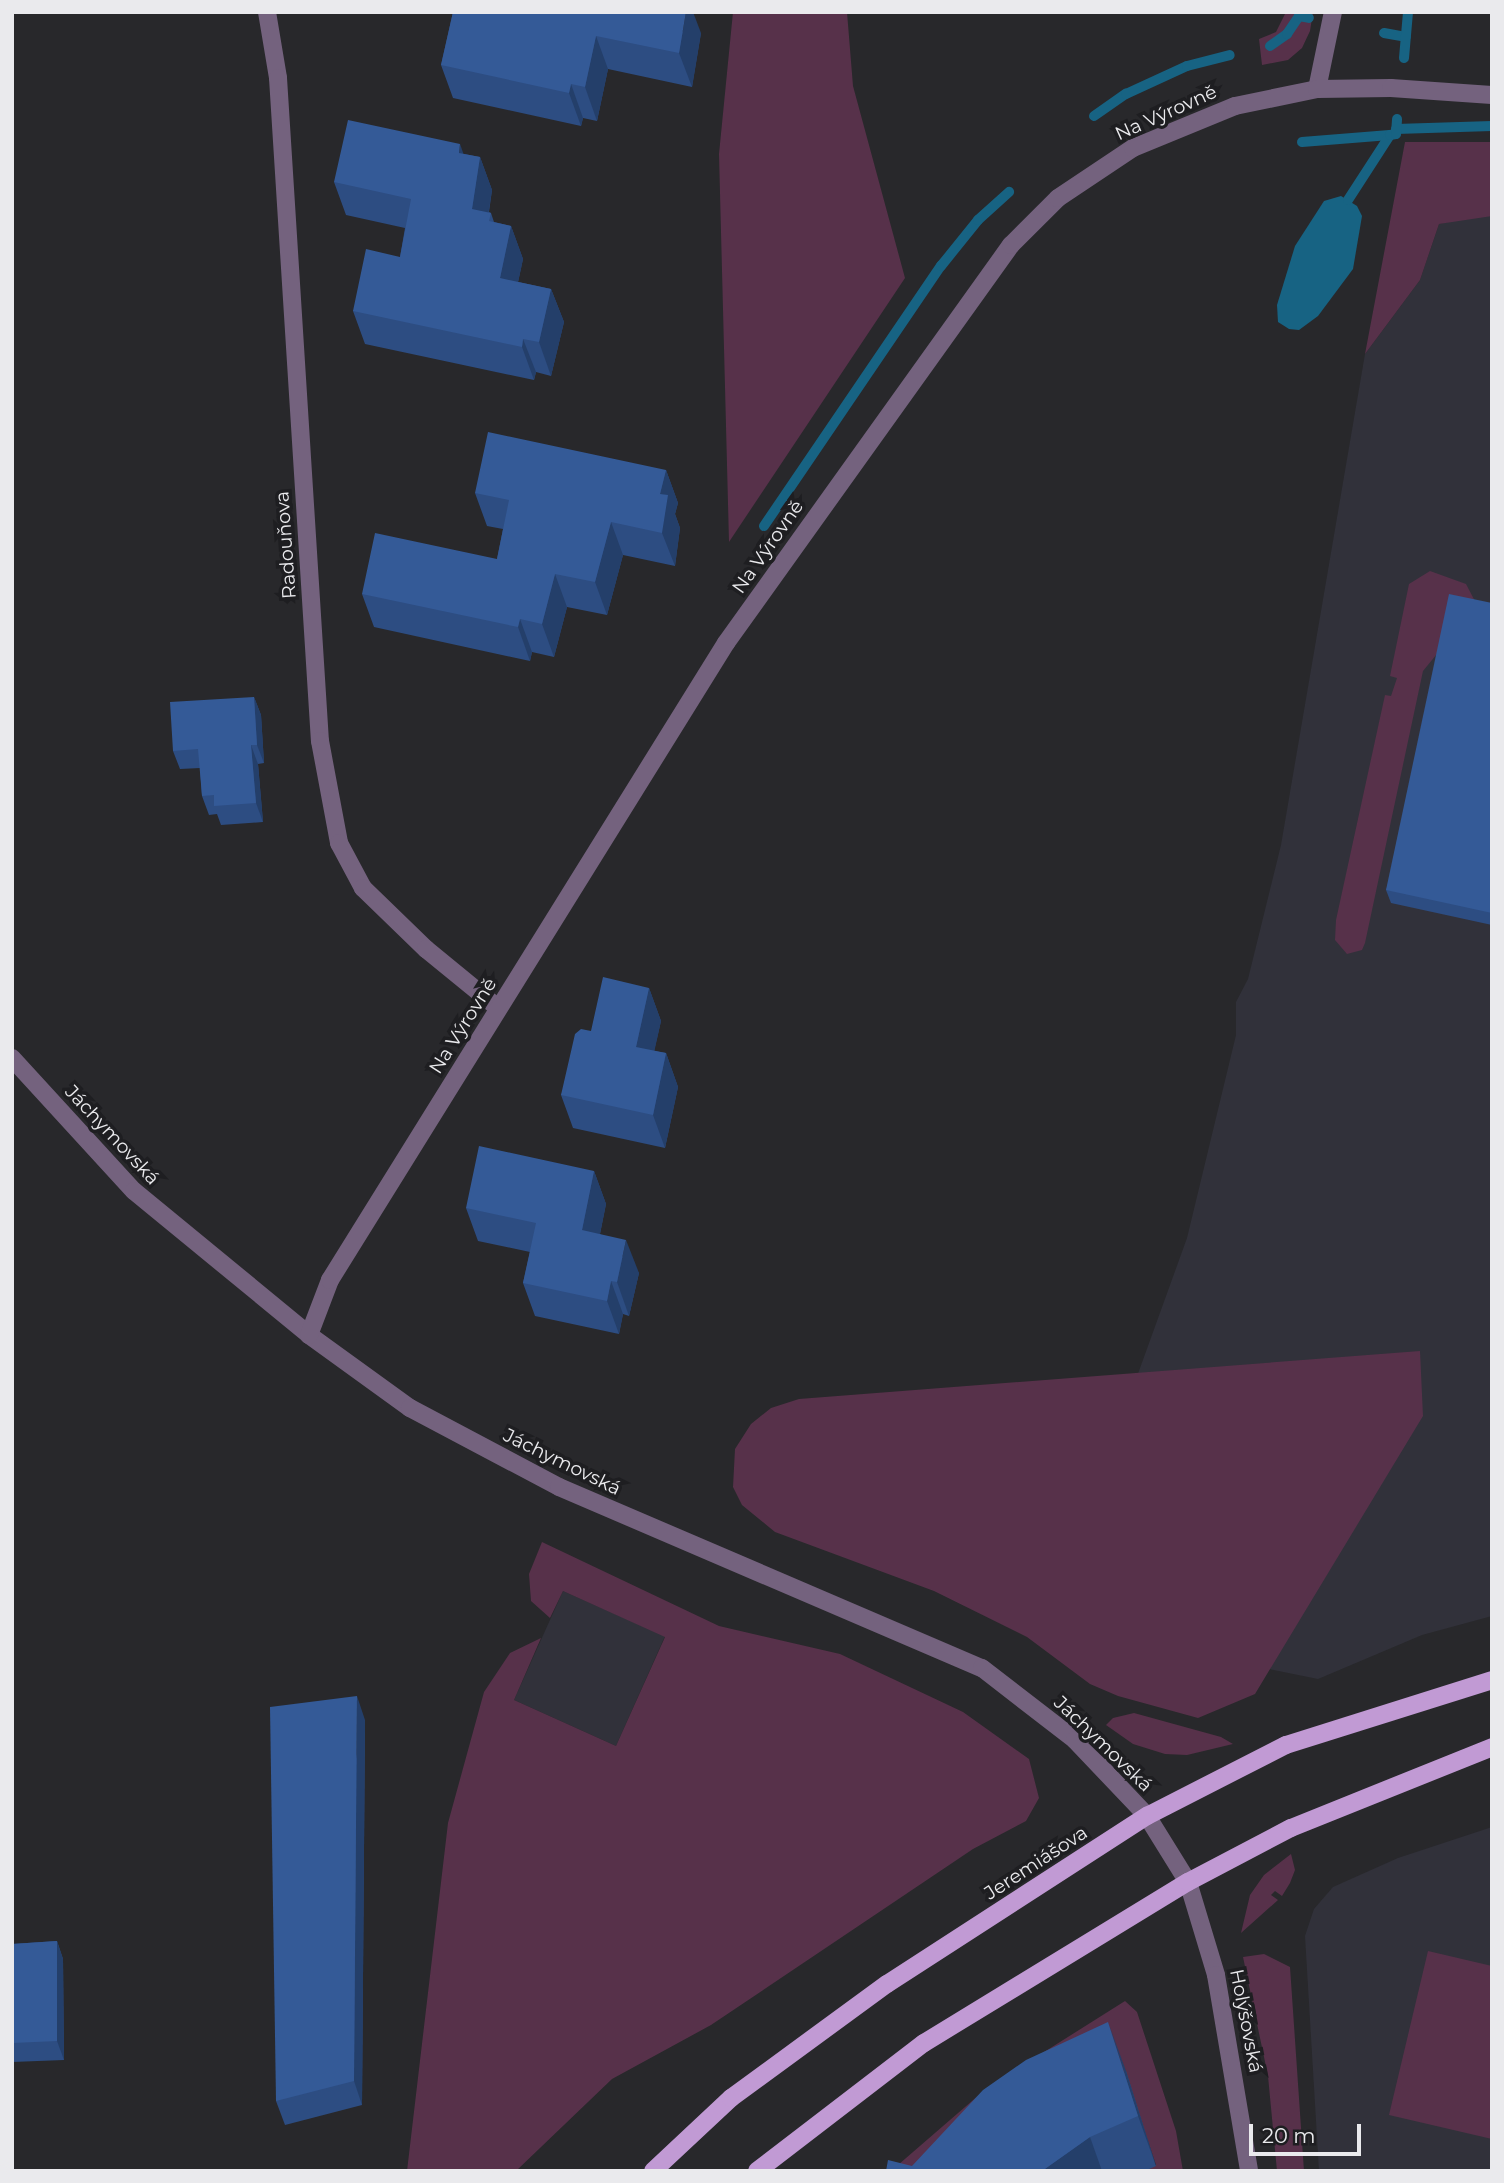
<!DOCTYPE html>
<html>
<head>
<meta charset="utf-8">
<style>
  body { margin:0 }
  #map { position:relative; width:1504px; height:2183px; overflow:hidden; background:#28282b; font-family:Montserrat,sans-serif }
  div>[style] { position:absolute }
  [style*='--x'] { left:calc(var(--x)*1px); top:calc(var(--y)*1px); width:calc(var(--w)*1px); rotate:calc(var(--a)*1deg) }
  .built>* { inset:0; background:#31313a }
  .green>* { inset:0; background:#57314a }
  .water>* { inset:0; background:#176383 }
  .stream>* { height:10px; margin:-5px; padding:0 5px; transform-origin:5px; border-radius:5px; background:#176383 }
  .minor>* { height:18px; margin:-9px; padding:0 9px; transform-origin:9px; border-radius:9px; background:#74627e }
  .major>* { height:18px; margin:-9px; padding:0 9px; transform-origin:9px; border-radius:9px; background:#c19ad4 }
  .wall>* { inset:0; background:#2d4d82 }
  .shaded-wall>* { inset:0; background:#243f6a }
  .building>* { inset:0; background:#345a97 }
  span { translate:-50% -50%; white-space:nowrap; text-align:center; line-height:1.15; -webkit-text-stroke:7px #1e1e21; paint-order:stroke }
  .street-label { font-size:19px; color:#eaeaed }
  .frame { position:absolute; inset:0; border:14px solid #eaeaed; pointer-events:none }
  .scale { position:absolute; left:1249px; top:2124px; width:112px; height:32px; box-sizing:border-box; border:4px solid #eaeaed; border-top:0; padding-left:9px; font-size:21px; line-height:24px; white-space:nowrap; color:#eaeaed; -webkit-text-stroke:5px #1e1e21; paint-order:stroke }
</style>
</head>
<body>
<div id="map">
  <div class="built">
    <i style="clip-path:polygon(1481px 215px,1492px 216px,1492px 1616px,1422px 1635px,1318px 1679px,1009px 1616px,1135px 1382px,1187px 1238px,1236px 1035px,1236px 1002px,1248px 979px,1281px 845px,1365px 354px,1420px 280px,1439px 224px)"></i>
    <i style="clip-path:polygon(563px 1591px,665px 1636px,616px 1746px,514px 1700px)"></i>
    <i style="clip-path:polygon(1492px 1827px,1492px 2171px,1319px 2171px,1305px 1936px,1314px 1909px,1333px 1887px,1398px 1858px)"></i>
  </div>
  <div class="green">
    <i style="clip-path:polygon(733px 12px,847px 12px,853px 86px,905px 278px,729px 542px,719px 154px)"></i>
    <i style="clip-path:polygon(1286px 12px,1313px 12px,1310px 31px,1302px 48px,1288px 60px,1262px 65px,1259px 39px,1276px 32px)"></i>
    <i style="clip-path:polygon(1405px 142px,1492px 142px,1492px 216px,1439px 224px,1420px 280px,1365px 354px)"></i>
    <i style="clip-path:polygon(1430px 571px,1466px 584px,1477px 605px,1423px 671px,1365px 943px,1362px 950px,1347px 954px,1335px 940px,1336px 920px,1385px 695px,1391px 696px,1397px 678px,1390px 676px,1409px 584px)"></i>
    <i style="clip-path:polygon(1420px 1351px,1423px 1416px,1255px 1694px,1198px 1718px,1118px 1696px,1090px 1684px,1027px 1637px,934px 1591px,775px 1532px,742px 1505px,733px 1487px,735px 1449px,751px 1424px,771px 1408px,799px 1399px)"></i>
    <i style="clip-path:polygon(542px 1542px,719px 1626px,840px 1654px,963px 1712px,1029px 1759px,1039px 1798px,1026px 1821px,973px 1849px,711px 2025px,612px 2079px,516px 2171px,407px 2171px,448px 1823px,484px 1692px,510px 1653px,541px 1638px,514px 1700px,616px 1746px,665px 1637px,563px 1591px,550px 1618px,531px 1601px,529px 1574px)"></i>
    <i style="clip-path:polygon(1134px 1713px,1221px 1737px,1233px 1744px,1187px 1755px,1165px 1754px,1133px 1744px,1106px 1725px,1113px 1718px)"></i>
    <i style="clip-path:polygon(1291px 1854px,1295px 1870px,1290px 1883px,1282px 1896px,1275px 1891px,1271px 1895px,1278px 1900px,1241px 1933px,1250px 1895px,1264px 1875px)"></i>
    <i style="clip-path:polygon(1428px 1951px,1492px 1966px,1492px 2139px,1389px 2115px)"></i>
    <i style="clip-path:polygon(1264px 1954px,1290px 1967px,1304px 2171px,1277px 2171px,1268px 2076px,1243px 1957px)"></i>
    <i style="clip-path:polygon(1125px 2001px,1137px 2012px,1176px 2131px,1183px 2171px,1145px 2171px,1156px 2165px,1125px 2072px,968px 2171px,891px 2171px,987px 2088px)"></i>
  </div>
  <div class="water">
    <i style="clip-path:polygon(1341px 196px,1357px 206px,1362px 216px,1353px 269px,1318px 316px,1299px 330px,1289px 329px,1278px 322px,1277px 305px,1295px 246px,1324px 201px)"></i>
  </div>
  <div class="stream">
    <i style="--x:1384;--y:33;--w:22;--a:10"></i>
    <i style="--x:1270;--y:46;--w:21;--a:-35"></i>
    <i style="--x:1287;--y:34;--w:22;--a:-56"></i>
    <i style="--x:1299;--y:16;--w:10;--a:11"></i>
    <i style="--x:1404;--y:58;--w:46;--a:-85"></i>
    <i style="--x:1094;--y:116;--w:39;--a:-35"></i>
    <i style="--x:1126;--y:94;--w:67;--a:-24.7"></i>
    <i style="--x:1187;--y:66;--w:44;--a:-14.3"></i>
    <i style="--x:1396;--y:129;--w:96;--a:-1.8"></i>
    <i style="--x:1302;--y:142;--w:88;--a:-4.5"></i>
    <i style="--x:1348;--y:200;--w:77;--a:-57.1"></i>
    <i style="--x:1390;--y:135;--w:6;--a:-9"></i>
    <i style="--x:1396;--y:134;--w:15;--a:-86"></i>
    <i style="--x:764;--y:526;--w:315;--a:-55.8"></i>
    <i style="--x:941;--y:266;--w:59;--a:-51.2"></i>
    <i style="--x:978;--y:220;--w:42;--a:-42.1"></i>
  </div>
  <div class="minor">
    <i style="--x:267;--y:12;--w:67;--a:80.5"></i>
    <i style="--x:278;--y:78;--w:664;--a:86.38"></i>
    <i style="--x:320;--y:741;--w:104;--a:79.4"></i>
    <i style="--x:339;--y:843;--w:51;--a:61.9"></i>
    <i style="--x:363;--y:888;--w:88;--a:44.1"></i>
    <i style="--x:426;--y:949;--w:93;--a:39.3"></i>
    <i style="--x:1317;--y:89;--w:79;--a:-78.3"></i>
    <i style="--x:12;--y:1058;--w:180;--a:47.5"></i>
    <i style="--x:134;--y:1191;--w:227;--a:39.4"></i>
    <i style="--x:309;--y:1335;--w:125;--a:35.9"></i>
    <i style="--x:410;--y:1408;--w:169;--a:27.9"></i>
    <i style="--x:559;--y:1487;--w:460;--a:23.2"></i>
    <i style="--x:982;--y:1668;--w:118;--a:37.7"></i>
    <i style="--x:1075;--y:1740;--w:105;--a:46.5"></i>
    <i style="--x:1147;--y:1816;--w:78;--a:58.2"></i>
    <i style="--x:1188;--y:1882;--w:97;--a:73.2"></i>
    <i style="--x:1216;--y:1975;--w:199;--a:80.4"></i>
    <i style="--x:309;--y:1335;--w:59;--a:-69.1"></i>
    <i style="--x:330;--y:1280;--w:750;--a:-58.13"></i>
    <i style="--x:726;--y:643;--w:490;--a:-54.4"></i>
    <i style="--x:1011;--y:245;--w:66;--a:-45"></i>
    <i style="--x:1058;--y:198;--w:90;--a:-33.7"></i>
    <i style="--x:1133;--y:148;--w:110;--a:-22.4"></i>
    <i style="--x:1235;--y:106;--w:84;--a:-11.7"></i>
    <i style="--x:1317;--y:89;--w:74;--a:-0.8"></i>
    <i style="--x:1391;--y:88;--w:101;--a:4"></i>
  </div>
  <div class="major">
    <i style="--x:653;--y:2171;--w:107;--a:-43.1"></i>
    <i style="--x:731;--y:2098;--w:193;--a:-36.2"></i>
    <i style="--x:887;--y:1984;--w:310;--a:-32.9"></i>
    <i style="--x:1147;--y:1816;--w:156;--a:-27.1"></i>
    <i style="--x:1286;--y:1745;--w:216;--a:-17.5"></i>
    <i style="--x:757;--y:2171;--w:210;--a:-37.5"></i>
    <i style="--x:924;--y:2043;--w:309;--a:-31.4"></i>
    <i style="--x:1188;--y:1882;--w:116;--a:-27.7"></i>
    <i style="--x:1291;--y:1828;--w:217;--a:-21.9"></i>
  </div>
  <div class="wall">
    <i style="clip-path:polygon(453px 12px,701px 33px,692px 87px,608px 69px,597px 121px,583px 118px,581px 126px,453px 98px,441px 65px)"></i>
    <i style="clip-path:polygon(464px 154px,480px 157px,492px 190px,489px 212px,491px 213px,494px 222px,511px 226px,523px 259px,518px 282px,551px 289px,564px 322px,551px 376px,536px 372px,534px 380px,365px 344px,353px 311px,400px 257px,405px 228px,346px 215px,334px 182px)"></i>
    <i style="clip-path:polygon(666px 470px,678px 503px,675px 514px,680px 528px,675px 566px,623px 555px,607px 615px,567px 607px,554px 657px,532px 652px,530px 661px,374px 627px,362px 594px,497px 559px,503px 529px,487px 526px,475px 493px)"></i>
    <i style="clip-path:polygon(1492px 603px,1492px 925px,1391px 903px,1386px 890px)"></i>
    <i style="clip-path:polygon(254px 697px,261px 715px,264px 763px,258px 764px,263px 822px,221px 825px,217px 814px,209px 815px,202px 796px,200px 768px,180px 769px,173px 751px)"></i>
    <i style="clip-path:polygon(649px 988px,661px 1021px,654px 1051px,666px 1053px,678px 1087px,665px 1148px,573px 1128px,561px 1095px,591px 1031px)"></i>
    <i style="clip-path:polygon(594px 1171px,606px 1204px,600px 1234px,639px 1273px,629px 1316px,623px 1314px,619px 1334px,535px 1316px,523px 1283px,530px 1252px,478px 1241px,466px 1208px)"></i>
    <i style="clip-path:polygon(365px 1720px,362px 2105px,285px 2125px,276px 2101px)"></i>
    <i style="clip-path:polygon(57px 1941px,63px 1959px,64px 2060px,12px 2062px,12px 1944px)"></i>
    <i style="clip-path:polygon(1126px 2071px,1156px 2166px,1145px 2171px,886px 2171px,912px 2166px)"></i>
  </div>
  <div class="shaded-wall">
    <i style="clip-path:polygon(686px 12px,693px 12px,701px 33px,692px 87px,679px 53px)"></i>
    <i style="clip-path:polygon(596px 36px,608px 69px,597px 121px,585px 87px)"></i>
    <i style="clip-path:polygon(571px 84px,583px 118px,581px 126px,569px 93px)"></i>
    <i style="clip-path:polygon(460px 144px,472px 178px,459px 153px)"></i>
    <i style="clip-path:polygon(480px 157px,492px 190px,484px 242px,472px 209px)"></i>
    <i style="clip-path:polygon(511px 226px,523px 259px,512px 311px,500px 278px)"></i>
    <i style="clip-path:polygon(551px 289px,564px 322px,551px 376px,539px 342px)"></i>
    <i style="clip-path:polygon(523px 339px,536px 372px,534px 380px,522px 347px)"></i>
    <i style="clip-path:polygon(666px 470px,678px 503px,675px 514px,680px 528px,675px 566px,662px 533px,660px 494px)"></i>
    <i style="clip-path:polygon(611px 522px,623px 555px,607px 615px,595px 582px)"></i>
    <i style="clip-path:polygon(555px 574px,567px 607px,554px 657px,542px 624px)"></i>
    <i style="clip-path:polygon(520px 619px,532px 652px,530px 661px,518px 627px)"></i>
    <i style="clip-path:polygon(254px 697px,261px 715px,264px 763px,257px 745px)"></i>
    <i style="clip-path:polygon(251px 745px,258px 764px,263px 822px,256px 803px)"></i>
    <i style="clip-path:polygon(649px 988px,661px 1021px,648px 1080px,636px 1047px)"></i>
    <i style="clip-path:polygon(666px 1053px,678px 1087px,665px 1148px,653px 1115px)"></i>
    <i style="clip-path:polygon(594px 1171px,606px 1204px,594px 1263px,582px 1230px)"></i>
    <i style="clip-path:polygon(626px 1240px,639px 1273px,629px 1316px,617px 1282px)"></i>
    <i style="clip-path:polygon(611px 1281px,623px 1314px,619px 1334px,607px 1301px)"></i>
    <i style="clip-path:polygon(357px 1696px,365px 1720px,362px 2105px,354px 2081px)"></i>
    <i style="clip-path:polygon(57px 1941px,63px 1959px,64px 2060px,57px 2041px)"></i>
    <i style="clip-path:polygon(1108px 2022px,1126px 2071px,1156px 2166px,1138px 2116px)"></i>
    <i style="clip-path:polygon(1090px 2137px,1102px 2171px,1042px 2171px)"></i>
  </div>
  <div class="building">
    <i style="clip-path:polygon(453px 12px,686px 12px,679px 53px,596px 36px,585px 87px,571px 84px,569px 93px,441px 65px)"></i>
    <i style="clip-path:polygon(348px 120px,460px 144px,459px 153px,480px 157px,472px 209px,491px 213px,489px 221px,511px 226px,500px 278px,551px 289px,539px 342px,523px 339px,522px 347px,353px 311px,366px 249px,400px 257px,411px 199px,334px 182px)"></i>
    <i style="clip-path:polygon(488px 432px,666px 470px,660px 494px,668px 495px,662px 533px,611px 522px,595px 582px,555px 574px,542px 624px,520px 619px,518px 627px,362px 594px,375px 533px,497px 559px,509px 500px,475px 493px)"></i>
    <i style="clip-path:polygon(1449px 594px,1492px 603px,1492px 913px,1386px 890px)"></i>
    <i style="clip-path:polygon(254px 697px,257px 745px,251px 745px,256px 803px,214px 806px,214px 795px,202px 796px,198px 749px,173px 751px,170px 702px)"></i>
    <i style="clip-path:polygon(603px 977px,649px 988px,636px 1047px,666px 1053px,653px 1115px,561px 1095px,575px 1034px,581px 1029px,591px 1031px)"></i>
    <i style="clip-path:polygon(479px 1146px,594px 1171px,582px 1230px,626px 1240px,617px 1282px,611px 1281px,607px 1301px,523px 1283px,536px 1223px,466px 1208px)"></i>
    <i style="clip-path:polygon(357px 1696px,354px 2081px,276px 2101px,270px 1707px)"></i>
    <i style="clip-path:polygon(57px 1941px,57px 2041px,12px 2043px,12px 1944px)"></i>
    <i style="clip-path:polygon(1108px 2022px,1138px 2116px,1090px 2137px,1042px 2171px,886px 2171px,888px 2160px,912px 2166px,983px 2090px,1026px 2060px)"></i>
  </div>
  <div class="street-label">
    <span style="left:1166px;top:113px;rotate:-24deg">Na Výrovně</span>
    <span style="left:286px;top:545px;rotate:-94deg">Radouňova</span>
    <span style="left:768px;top:547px;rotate:-55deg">Na Výrovně</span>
    <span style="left:463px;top:1026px;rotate:-58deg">Na Výrovně</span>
    <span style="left:112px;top:1135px;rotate:47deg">Jáchymovská</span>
    <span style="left:562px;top:1462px;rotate:26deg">Jáchymovská</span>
    <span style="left:1103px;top:1744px;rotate:44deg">Jáchymovská</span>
    <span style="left:1036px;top:1863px;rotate:-33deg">Jeremiášova</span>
    <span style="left:1246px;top:2021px;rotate:79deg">Holýšovská</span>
  </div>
  <div class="frame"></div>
  <div class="scale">20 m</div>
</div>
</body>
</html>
